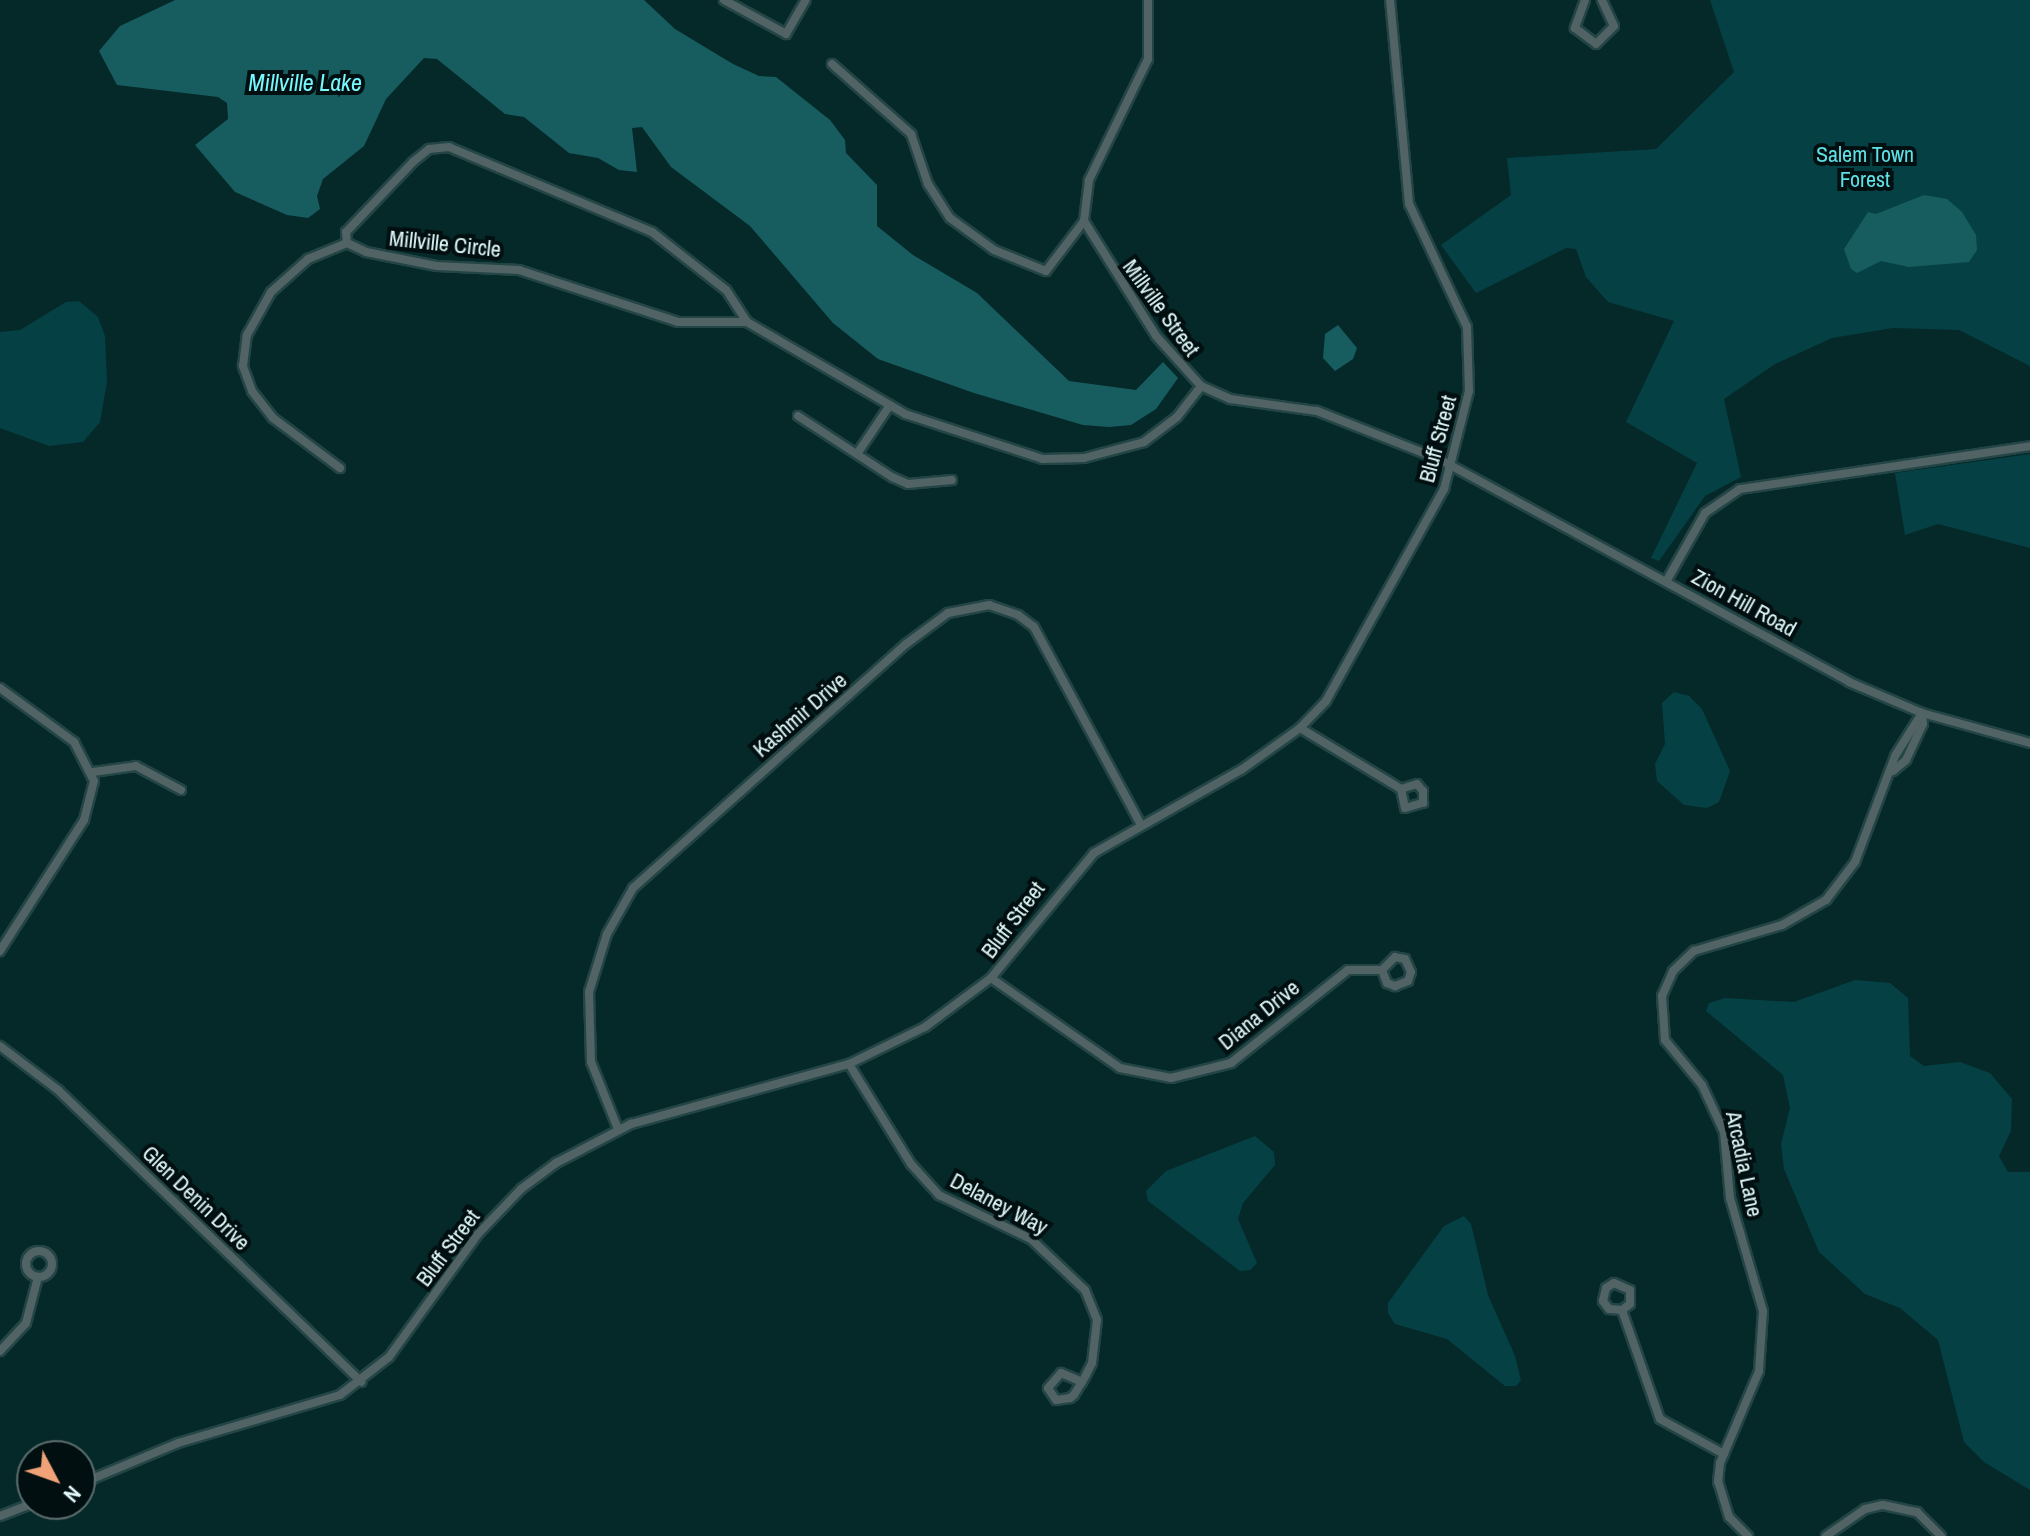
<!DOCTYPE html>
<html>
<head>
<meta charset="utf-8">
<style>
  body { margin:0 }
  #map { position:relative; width:2030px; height:1536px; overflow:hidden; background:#052829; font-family:"Archivo Narrow",sans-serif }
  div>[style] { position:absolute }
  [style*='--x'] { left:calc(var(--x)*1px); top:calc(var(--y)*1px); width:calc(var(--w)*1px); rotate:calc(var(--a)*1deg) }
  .green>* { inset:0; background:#054144 }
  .water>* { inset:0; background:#175d60 }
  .roads { filter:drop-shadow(2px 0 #244546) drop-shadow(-2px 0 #244546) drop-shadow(0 2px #244546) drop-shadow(0 -2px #244546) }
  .minor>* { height:8px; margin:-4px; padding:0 4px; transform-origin:4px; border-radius:4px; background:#516364 }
  .minor>.ring { margin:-4px; padding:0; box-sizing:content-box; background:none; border:8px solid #516364; border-radius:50% }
  span { translate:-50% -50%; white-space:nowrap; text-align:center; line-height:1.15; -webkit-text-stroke:8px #010f10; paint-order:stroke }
  .park-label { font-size:22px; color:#5ee0e5 }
  .street-label { font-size:22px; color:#e2f9fa }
  .water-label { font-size:24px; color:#78f8fd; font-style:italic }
  .north { position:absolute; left:16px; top:1440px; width:80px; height:80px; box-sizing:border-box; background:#010f10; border:2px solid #5b6d6e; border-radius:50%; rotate:131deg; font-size:22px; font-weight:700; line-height:32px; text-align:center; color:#e2f9fa }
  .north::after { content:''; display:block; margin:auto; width:28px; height:36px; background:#f0a278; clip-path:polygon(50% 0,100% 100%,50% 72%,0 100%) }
</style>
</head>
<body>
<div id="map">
  <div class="green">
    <i style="clip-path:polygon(1710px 0,2030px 0,2030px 366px,1959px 330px,1893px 328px,1832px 338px,1775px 364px,1724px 399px,1741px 477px,1705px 496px,1659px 561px,1651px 558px,1697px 463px,1626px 422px,1674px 321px,1608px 302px,1586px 277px,1576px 249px,1566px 248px,1476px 293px,1441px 245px,1511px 195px,1507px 158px,1656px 149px,1734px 72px)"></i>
    <i style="clip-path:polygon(79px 301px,98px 317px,105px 336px,107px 382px,100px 422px,83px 442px,49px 446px,0 428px,0 332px,20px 330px,66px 302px)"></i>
    <i style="clip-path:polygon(2030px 454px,2030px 548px,1938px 524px,1905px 535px,1895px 473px)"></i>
    <i style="clip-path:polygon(1674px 692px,1689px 696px,1702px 709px,1730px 771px,1719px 802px,1707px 808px,1684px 805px,1657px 781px,1655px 764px,1665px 744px,1662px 703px)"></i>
    <i style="clip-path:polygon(1855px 980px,1890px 983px,1908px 998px,1910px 1056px,1924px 1066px,1960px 1062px,1990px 1073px,2012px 1099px,2011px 1131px,1999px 1156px,2008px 1172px,2030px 1172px,2030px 1490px,1984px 1462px,1964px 1442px,1938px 1340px,1900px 1308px,1865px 1294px,1819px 1252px,1784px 1169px,1781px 1144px,1790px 1108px,1783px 1075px,1706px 1011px,1709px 1003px,1725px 998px,1794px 1002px)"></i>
    <i style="clip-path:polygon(1255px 1136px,1274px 1152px,1275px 1165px,1243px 1203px,1238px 1219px,1257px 1263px,1250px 1270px,1240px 1271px,1148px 1201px,1146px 1191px,1166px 1171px)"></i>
    <i style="clip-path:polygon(1464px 1216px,1471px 1224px,1488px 1295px,1515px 1356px,1521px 1380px,1516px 1386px,1505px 1386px,1447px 1339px,1395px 1324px,1388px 1313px,1388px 1303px,1444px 1226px)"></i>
  </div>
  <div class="water">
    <i style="clip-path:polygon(175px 0,644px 0,675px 29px,733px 64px,759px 76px,776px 77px,830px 120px,845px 140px,846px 153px,877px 185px,877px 226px,913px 255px,977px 293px,1069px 381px,1136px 390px,1163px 362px,1178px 378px,1156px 409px,1131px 425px,1109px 427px,1083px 425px,974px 393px,878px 359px,833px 323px,750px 226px,671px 167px,642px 127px,632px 128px,637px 172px,619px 170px,598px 158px,569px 153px,524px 117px,505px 114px,437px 59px,424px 58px,386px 99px,364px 146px,323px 179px,317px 196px,320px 209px,308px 218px,287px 215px,235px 192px,195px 145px,228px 119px,227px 103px,218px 97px,117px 85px,99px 51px,120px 26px)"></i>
    <i style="clip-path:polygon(1924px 195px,1947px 199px,1962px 212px,1976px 235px,1977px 250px,1969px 262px,1909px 267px,1881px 261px,1857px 273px,1851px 269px,1844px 249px,1868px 212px,1876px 214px)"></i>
    <i style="clip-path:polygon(1338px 325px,1357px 348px,1353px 359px,1335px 371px,1323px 358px,1325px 334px)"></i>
  </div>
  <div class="roads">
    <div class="minor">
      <i style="--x:724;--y:0;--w:71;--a:28.7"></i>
      <i style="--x:786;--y:34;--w:39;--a:-60"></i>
      <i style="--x:1148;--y:0;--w:59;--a:90"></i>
      <i style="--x:1148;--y:59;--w:135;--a:116"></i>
      <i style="--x:1089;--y:180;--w:41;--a:97"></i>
      <i style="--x:1084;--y:221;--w:136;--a:57.9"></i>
      <i style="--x:1156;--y:336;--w:67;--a:48"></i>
      <i style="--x:1201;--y:386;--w:32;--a:24"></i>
      <i style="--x:1230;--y:399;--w:88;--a:7.9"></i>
      <i style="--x:1317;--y:411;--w:131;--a:21.5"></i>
      <i style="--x:1439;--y:459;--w:467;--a:28.5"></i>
      <i style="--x:1849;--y:682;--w:79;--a:23"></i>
      <i style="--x:1922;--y:713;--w:112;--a:15.5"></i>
      <i style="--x:1585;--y:0;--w:30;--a:110"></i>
      <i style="--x:1575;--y:28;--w:26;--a:37"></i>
      <i style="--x:1596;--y:44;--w:25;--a:-45"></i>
      <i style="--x:1614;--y:26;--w:29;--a:-115"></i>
      <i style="--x:832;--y:64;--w:106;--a:41.5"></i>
      <i style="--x:911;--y:134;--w:53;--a:71.2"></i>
      <i style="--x:928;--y:184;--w:40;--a:57.1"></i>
      <i style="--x:950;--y:218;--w:54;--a:36"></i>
      <i style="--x:994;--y:250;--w:56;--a:22"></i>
      <i style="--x:1046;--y:271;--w:63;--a:-52.8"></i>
      <i style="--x:747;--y:322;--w:38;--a:-123"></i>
      <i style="--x:726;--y:290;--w:94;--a:-141.9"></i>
      <i style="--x:652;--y:232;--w:220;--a:-157.3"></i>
      <i style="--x:449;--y:147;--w:20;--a:174"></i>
      <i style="--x:429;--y:149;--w:21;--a:141"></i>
      <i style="--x:413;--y:162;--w:97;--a:133.7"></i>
      <i style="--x:346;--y:232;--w:11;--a:85"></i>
      <i style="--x:347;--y:243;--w:21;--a:25"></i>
      <i style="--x:366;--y:252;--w:72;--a:11.2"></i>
      <i style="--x:437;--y:266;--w:82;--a:2.8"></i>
      <i style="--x:519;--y:270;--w:167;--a:18.1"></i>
      <i style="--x:678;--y:322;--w:69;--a:0"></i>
      <i style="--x:747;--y:322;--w:183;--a:30.2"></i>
      <i style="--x:905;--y:414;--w:145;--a:18.1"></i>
      <i style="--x:1043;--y:459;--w:41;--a:-1.4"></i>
      <i style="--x:1084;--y:458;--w:62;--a:-14.9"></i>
      <i style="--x:1144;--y:442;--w:41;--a:-37.1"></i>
      <i style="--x:1177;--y:417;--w:39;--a:-52"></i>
      <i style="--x:798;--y:416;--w:112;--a:33"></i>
      <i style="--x:892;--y:477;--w:17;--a:24"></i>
      <i style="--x:908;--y:484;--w:44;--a:-5.2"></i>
      <i style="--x:857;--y:454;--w:59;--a:-56"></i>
      <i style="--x:340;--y:468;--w:84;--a:-143.3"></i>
      <i style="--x:273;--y:418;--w:34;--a:-128"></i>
      <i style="--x:252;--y:391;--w:27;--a:-110"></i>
      <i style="--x:243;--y:366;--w:31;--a:-83"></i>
      <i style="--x:247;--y:335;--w:49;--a:-60.8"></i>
      <i style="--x:271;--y:292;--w:50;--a:-41.7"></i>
      <i style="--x:308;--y:259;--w:42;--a:-22.3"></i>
      <i style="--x:1667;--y:580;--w:77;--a:-60.4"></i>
      <i style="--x:1705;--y:513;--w:42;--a:-34.4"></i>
      <i style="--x:1740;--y:489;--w:293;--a:-8.4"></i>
      <i style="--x:0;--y:688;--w:92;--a:36.1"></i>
      <i style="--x:74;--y:742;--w:44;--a:62.9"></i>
      <i style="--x:94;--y:781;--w:40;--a:104.4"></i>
      <i style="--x:84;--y:820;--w:156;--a:122.7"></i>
      <i style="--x:1300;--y:728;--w:118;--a:31.1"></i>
      <i style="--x:1401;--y:789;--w:19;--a:78"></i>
      <i style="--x:1405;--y:808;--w:19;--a:-16"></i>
      <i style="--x:1423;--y:803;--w:12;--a:-90"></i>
      <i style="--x:1423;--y:791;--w:9;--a:-131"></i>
      <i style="--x:1417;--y:784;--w:17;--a:163"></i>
      <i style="--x:1893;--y:771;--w:17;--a:-40"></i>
      <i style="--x:1906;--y:760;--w:40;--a:-65"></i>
      <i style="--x:1923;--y:724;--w:11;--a:-95"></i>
      <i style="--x:93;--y:772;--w:43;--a:-7.9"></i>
      <i style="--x:136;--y:766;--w:51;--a:28.1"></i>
      <i style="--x:991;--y:978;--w:157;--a:34.9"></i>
      <i style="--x:1120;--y:1068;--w:52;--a:11.1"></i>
      <i style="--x:1171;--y:1078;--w:62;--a:-14"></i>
      <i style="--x:1231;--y:1063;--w:149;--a:-38.5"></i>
      <i style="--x:1348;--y:970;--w:34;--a:0"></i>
      <i style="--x:1382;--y:970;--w:14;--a:69"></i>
      <i style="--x:1387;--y:983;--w:9;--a:21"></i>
      <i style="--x:1395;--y:986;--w:14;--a:-21"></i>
      <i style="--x:1408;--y:981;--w:9;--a:-72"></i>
      <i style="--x:1411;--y:972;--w:14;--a:-115"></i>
      <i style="--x:1405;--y:959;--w:10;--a:-169"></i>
      <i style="--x:1395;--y:957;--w:18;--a:135"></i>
      <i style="--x:0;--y:1046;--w:73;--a:37.2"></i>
      <i style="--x:58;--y:1090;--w:421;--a:43.9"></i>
      <i style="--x:849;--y:1064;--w:118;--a:58.2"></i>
      <i style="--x:911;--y:1164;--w:42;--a:47.9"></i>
      <i style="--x:939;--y:1195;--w:102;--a:25.6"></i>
      <i style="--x:1031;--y:1239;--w:74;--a:43.4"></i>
      <i style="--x:1085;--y:1290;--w:32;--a:68"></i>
      <i style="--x:1097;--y:1320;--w:43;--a:96.6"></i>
      <i style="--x:1092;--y:1363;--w:13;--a:117"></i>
      <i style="--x:1086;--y:1375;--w:8;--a:120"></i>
      <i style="--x:1082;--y:1382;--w:15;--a:122"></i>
      <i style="--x:1074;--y:1395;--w:5;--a:143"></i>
      <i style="--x:1070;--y:1398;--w:14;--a:172"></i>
      <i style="--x:1056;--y:1400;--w:14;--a:-124"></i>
      <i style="--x:1048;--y:1388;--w:20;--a:-49"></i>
      <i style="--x:1061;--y:1373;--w:23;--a:23"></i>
      <i style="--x:618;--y:1129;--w:72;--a:-111.9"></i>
      <i style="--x:591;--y:1062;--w:70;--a:-91.6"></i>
      <i style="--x:589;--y:992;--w:61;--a:-72.8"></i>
      <i style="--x:607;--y:934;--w:53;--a:-60.5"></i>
      <i style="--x:633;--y:888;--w:366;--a:-41.8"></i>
      <i style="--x:906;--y:644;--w:52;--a:-36.4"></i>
      <i style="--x:948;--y:613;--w:42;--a:-11"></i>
      <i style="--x:989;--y:605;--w:31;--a:19"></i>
      <i style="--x:1018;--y:615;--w:20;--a:37"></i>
      <i style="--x:1034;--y:627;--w:223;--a:61.6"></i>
      <i class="ring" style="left:26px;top:1251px;width:18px;height:18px"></i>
      <i style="--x:1622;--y:1310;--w:13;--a:-176"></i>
      <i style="--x:1609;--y:1309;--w:10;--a:-127"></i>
      <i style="--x:1603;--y:1301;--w:13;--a:-77"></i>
      <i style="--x:1606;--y:1288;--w:9;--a:-32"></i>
      <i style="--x:1614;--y:1283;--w:17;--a:24"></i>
      <i style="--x:1630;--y:1290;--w:14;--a:90"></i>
      <i style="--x:1630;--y:1304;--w:10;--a:143"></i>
      <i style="--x:1622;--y:1310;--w:115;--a:70.8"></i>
      <i style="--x:1660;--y:1419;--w:73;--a:28.7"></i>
      <i style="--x:0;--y:1351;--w:38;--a:-47"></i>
      <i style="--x:26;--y:1323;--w:48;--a:-75.4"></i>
      <i style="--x:80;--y:1484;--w:106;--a:-22.7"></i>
      <i style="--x:178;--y:1443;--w:169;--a:-16.5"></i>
      <i style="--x:340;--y:1395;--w:62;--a:-37.8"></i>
      <i style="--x:389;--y:1357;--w:152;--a:-54.1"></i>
      <i style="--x:478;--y:1234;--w:62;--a:-46.3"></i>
      <i style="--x:521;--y:1189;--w:44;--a:-36.6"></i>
      <i style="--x:556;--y:1163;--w:85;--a:-27.5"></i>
      <i style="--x:631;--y:1124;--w:226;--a:-15.4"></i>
      <i style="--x:849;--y:1064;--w:85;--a:-26"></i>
      <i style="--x:925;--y:1027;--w:82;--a:-36.6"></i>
      <i style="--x:991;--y:978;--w:162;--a:-50.5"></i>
      <i style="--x:1094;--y:853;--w:169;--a:-29.5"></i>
      <i style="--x:1241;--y:770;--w:72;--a:-35.4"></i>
      <i style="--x:1300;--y:728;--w:37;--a:-46"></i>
      <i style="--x:1326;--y:701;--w:243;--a:-60.9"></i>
      <i style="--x:1444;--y:489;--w:101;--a:-75.7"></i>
      <i style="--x:1469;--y:391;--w:64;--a:-91.8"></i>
      <i style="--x:1467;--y:327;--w:136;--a:-115.2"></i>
      <i style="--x:1409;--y:204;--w:205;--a:-95.3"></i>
      <i style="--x:0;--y:1516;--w:34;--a:-21"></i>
      <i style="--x:1748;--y:1536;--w:27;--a:-135"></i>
      <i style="--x:1729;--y:1517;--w:37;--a:-107"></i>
      <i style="--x:1718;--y:1482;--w:19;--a:-84"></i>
      <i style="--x:1720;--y:1463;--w:100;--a:-67"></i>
      <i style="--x:1759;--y:1371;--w:60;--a:-86.2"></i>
      <i style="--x:1763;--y:1311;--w:118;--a:-106.3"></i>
      <i style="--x:1730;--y:1198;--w:66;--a:-95.2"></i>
      <i style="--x:1724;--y:1132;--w:52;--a:-115.1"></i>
      <i style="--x:1702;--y:1085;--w:58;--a:-129.4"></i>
      <i style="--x:1665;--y:1040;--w:44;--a:-93.9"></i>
      <i style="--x:1662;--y:996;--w:27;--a:-66"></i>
      <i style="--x:1673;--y:971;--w:29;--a:-44"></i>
      <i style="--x:1694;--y:951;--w:92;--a:-16.5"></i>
      <i style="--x:1782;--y:925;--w:51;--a:-29.6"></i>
      <i style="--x:1826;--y:900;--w:48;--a:-52.7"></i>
      <i style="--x:1855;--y:862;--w:113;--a:-69.3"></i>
      <i style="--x:1895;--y:756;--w:51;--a:-57.9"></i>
      <i style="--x:1826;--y:1536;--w:47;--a:-34.7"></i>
      <i style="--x:1865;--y:1509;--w:18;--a:-13"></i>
      <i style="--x:1883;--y:1505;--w:35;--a:12"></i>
      <i style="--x:1917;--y:1512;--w:34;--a:45"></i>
    </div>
  </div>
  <div class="park-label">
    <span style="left:1865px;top:167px">Salem Town<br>Forest</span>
  </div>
  <div class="street-label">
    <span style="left:445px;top:244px;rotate:6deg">Millville Circle</span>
    <span style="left:1161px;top:308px;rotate:54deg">Millville Street</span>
    <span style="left:1438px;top:439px;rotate:-75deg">Bluff Street</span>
    <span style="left:1744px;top:603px;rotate:29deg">Zion Hill Road</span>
    <span style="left:800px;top:715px;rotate:-41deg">Kashmir Drive</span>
    <span style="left:1013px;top:920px;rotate:-53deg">Bluff Street</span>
    <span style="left:1259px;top:1015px;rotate:-39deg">Diana Drive</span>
    <span style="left:1744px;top:1164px;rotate:78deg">Arcadia Lane</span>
    <span style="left:196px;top:1198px;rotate:44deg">Glen Denin Drive</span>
    <span style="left:999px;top:1204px;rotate:28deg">Delaney Way</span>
    <span style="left:448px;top:1248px;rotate:-53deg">Bluff Street</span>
  </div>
  <div class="water-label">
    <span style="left:305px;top:83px">Millville Lake</span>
  </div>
  <div class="north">N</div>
</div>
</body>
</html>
